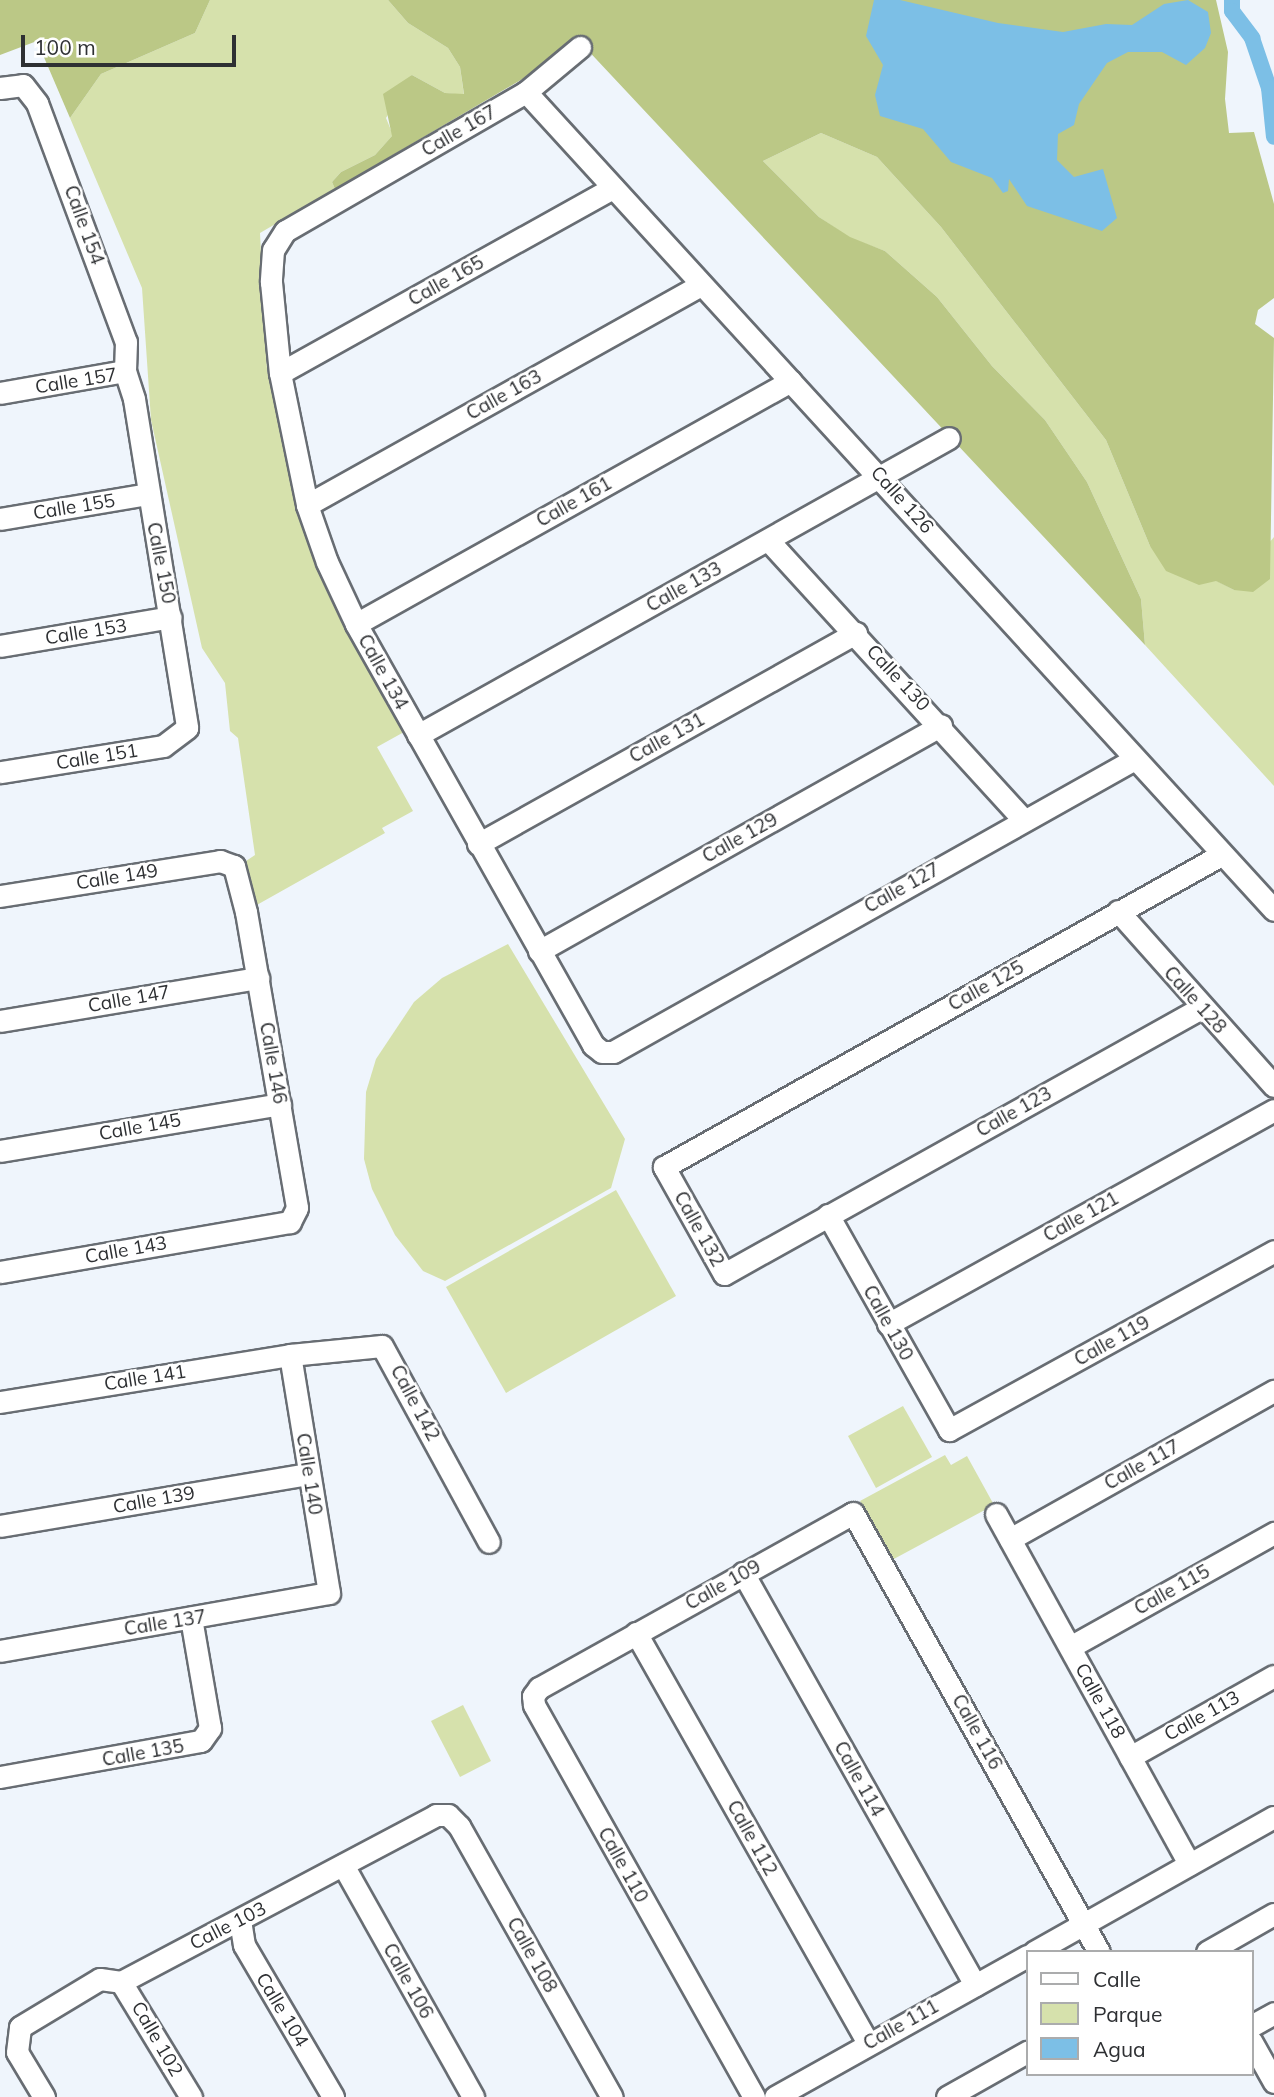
<!DOCTYPE html>
<html>
<head>
<meta charset="utf-8">
<style>
  body { margin:0 }
  #map { position:relative; width:1274px; height:2097px; overflow:hidden; background:#eff5fc; font-family:Mulish,sans-serif }
  div>[style] { position:absolute }
  [style*='--x'] { left:calc(var(--x)*1px); top:calc(var(--y)*1px); width:calc(var(--w)*1px); rotate:calc(var(--a)*1deg) }
  .green>* { inset:0; background:#d6e1ac }
  .forest>* { inset:0; background:#bbc886 }
  .water>* { inset:0; background:#7cbfe6 }
  .canal>* { height:16px; margin:-8px; padding:0 8px; transform-origin:8px; border-radius:8px; background:#7cbfe6 }
  .roads { filter:drop-shadow(2px 0 #686d73) drop-shadow(-2px 0 #686d73) drop-shadow(0 2px #686d73) drop-shadow(0 -2px #686d73) }
  .minor>* { height:21px; margin:-10.5px; padding:0 10.5px; transform-origin:10.5px; border-radius:10.5px; background:#fff }
  span { translate:-50% -50%; white-space:nowrap; text-align:center; line-height:1.15; -webkit-text-stroke:5px #fff; paint-order:stroke }
  .street-label { font-size:19px; color:#2e3033 }
  .legend { position:absolute; left:1026px; top:1950px; width:228px; height:126px; box-sizing:border-box; background:#fff; border:2px solid #abacad; margin:0; padding:9px 12px; list-style:none; font-size:21px; color:#2e3033 }
  .legend li { display:flex; align-items:center; gap:14px; height:35px }
  .legend b { width:35px; border:2px solid #abacad }
  .scale { position:absolute; left:21px; top:35px; width:215px; height:32px; box-sizing:border-box; border:4px solid #2e3033; border-top:0; padding-left:9px; font-size:21px; line-height:24px; white-space:nowrap; color:#2e3033; -webkit-text-stroke:5px #fff; paint-order:stroke }
</style>
</head>
<body>
<div id="map">
  <div class="green">
    <i style="clip-path:polygon(210px 0,388px 0,408px 23px,448px 48px,460px 67px,464px 95px,445px 93px,412px 75px,386px 118px,393px 135px,375px 155px,341px 172px,332px 182px,335px 189px,260px 233px,267px 369px,298px 506px,314px 560px,335px 607px,404px 732px,377px 747px,413px 811px,382px 828px,385px 833px,255px 906px,246px 861px,255px 855px,238px 738px,230px 731px,225px 683px,202px 648px,151px 420px,142px 288px,70px 118px,101px 74px,195px 33px)"></i>
    <i style="clip-path:polygon(821px 133px,877px 157px,941px 227px,1106px 440px,1150px 546px,1234px 590px,1270px 563px,1268px 544px,1274px 537px,1274px 786px,1145px 645px,1141px 599px,1087px 482px,1045px 420px,992px 366px,937px 297px,885px 251px,850px 238px,819px 217px,763px 161px)"></i>
    <i style="clip-path:polygon(508px 944px,625px 1139px,611px 1188px,445px 1281px,423px 1271px,395px 1235px,372px 1189px,364px 1159px,366px 1092px,376px 1059px,414px 1002px,442px 978px)"></i>
    <i style="clip-path:polygon(616px 1190px,676px 1296px,506px 1393px,446px 1287px)"></i>
    <i style="clip-path:polygon(903px 1406px,932px 1457px,876px 1488px,848px 1436px)"></i>
    <i style="clip-path:polygon(945px 1455px,951px 1465px,967px 1456px,994px 1505px,892px 1560px,860px 1501px)"></i>
    <i style="clip-path:polygon(463px 1705px,491px 1761px,460px 1777px,431px 1721px)"></i>
  </div>
  <div class="forest">
    <i style="clip-path:polygon(0 0,210px 0,195px 33px,101px 74px,70px 118px,37px 41px,0 55px)"></i>
    <i style="clip-path:polygon(388px 0,1216px 0,1228px 52px,1225px 99px,1229px 133px,1254px 132px,1274px 204px,1274px 298px,1258px 310px,1255px 324px,1274px 338px,1270px 579px,1253px 592px,1234px 590px,1216px 581px,1199px 585px,1166px 571px,1150px 546px,1106px 440px,941px 227px,877px 157px,821px 133px,763px 161px,819px 217px,850px 237px,885px 251px,937px 297px,992px 366px,1045px 420px,1087px 482px,1141px 599px,1145px 645px,582px 44px,335px 189px,332px 182px,341px 172px,375px 155px,392px 136px,383px 94px,412px 75px,445px 93px,464px 94px,460px 67px,448px 48px,408px 23px)"></i>
  </div>
  <div class="water">
    <i style="clip-path:polygon(874px 0,900px 0,998px 23px,1063px 32px,1106px 24px,1132px 25px,1164px 4px,1188px 0,1208px 12px,1211px 33px,1205px 48px,1186px 65px,1162px 52px,1128px 52px,1107px 63px,1079px 104px,1074px 125px,1058px 134px,1057px 160px,1074px 177px,1103px 169px,1117px 218px,1102px 231px,1027px 206px,1009px 179px,1008px 191px,1003px 193px,992px 178px,951px 162px,923px 129px,880px 116px,875px 95px,883px 65px,866px 36px)"></i>
  </div>
  <div class="canal">
    <i style="--x:1232;--y:0;--w:11;--a:90"></i>
    <i style="--x:1232;--y:11;--w:34;--a:53"></i>
    <i style="--x:1252;--y:38;--w:53;--a:71.2"></i>
    <i style="--x:1269;--y:88;--w:49;--a:84.2"></i>
  </div>
  <div class="roads">
    <div class="minor">
      <i style="--x:580;--y:47;--w:70;--a:140.2"></i>
      <i style="--x:526;--y:92;--w:278;--a:150"></i>
      <i style="--x:285;--y:231;--w:22;--a:122"></i>
      <i style="--x:273;--y:250;--w:32;--a:94"></i>
      <i style="--x:271;--y:282;--w:91;--a:84.4"></i>
      <i style="--x:280;--y:373;--w:135;--a:78.4"></i>
      <i style="--x:307;--y:505;--w:60;--a:70.7"></i>
      <i style="--x:327;--y:562;--w:68;--a:64.9"></i>
      <i style="--x:356;--y:624;--w:483;--a:60.6"></i>
      <i style="--x:593;--y:1045;--w:11;--a:38"></i>
      <i style="--x:602;--y:1052;--w:11;--a:0"></i>
      <i style="--x:613;--y:1052;--w:596;--a:-29.32"></i>
      <i style="--x:0;--y:88;--w:23;--a:-7"></i>
      <i style="--x:23;--y:85;--w:23;--a:52"></i>
      <i style="--x:37;--y:103;--w:255;--a:69.6"></i>
      <i style="--x:126;--y:342;--w:29;--a:92"></i>
      <i style="--x:125;--y:371;--w:29;--a:72"></i>
      <i style="--x:134;--y:399;--w:333;--a:80.8"></i>
      <i style="--x:187;--y:728;--w:30;--a:143"></i>
      <i style="--x:163;--y:746;--w:165;--a:170.9"></i>
      <i style="--x:526;--y:92;--w:1108;--a:47.56"></i>
      <i style="--x:280;--y:373;--w:381;--a:-29.1"></i>
      <i style="--x:0;--y:393;--w:127;--a:-10"></i>
      <i style="--x:307;--y:505;--w:451;--a:-29.2"></i>
      <i style="--x:0;--y:519;--w:150;--a:-9.6"></i>
      <i style="--x:768;--y:540;--w:378;--a:47.6"></i>
      <i style="--x:356;--y:624;--w:498;--a:-29.2"></i>
      <i style="--x:0;--y:646;--w:173;--a:-9.6"></i>
      <i style="--x:418;--y:735;--w:608;--a:-29.22"></i>
      <i style="--x:478;--y:844;--w:433;--a:-29.2"></i>
      <i style="--x:0;--y:896;--w:223;--a:-9"></i>
      <i style="--x:220;--y:861;--w:15;--a:20"></i>
      <i style="--x:234;--y:866;--w:48;--a:75.4"></i>
      <i style="--x:246;--y:912;--w:300;--a:80.2"></i>
      <i style="--x:297;--y:1208;--w:16;--a:117"></i>
      <i style="--x:290;--y:1222;--w:294;--a:170.2"></i>
      <i style="--x:1118;--y:911;--w:234;--a:48.3"></i>
      <i style="--x:539;--y:951;--w:461;--a:-29.3"></i>
      <i style="--x:1201;--y:1008;--w:546;--a:150.85"></i>
      <i style="--x:724;--y:1274;--w:123;--a:-119.3"></i>
      <i style="--x:664;--y:1167;--w:638;--a:-29.26"></i>
      <i style="--x:0;--y:1021;--w:262;--a:-9.5"></i>
      <i style="--x:0;--y:1151;--w:284;--a:-9.5"></i>
      <i style="--x:828;--y:1215;--w:247;--a:60.6"></i>
      <i style="--x:949;--y:1430;--w:371;--a:-28.8"></i>
      <i style="--x:888;--y:1324;--w:441;--a:-29"></i>
      <i style="--x:0;--y:1402;--w:294;--a:-9.2"></i>
      <i style="--x:290;--y:1355;--w:92;--a:-5.6"></i>
      <i style="--x:382;--y:1346;--w:223;--a:61.4"></i>
      <i style="--x:996;--y:1514;--w:400;--a:61.1"></i>
      <i style="--x:0;--y:1526;--w:313;--a:-9.6"></i>
      <i style="--x:1010;--y:1539;--w:303;--a:-29.3"></i>
      <i style="--x:743;--y:1573;--w:473;--a:60.6"></i>
      <i style="--x:636;--y:1633;--w:471;--a:60.5"></i>
      <i style="--x:1070;--y:1647;--w:234;--a:-29.2"></i>
      <i style="--x:0;--y:1651;--w:334;--a:-10"></i>
      <i style="--x:329;--y:1593;--w:241;--a:-99.3"></i>
      <i style="--x:1130;--y:1757;--w:165;--a:-29.4"></i>
      <i style="--x:0;--y:1777;--w:204;--a:-10.2"></i>
      <i style="--x:201;--y:1741;--w:16;--a:-55"></i>
      <i style="--x:210;--y:1728;--w:112;--a:-99.8"></i>
      <i style="--x:343;--y:1865;--w:266;--a:60.7"></i>
      <i style="--x:240;--y:1920;--w:25;--a:81"></i>
      <i style="--x:244;--y:1945;--w:176;--a:59.6"></i>
      <i style="--x:1034;--y:1952;--w:275;--a:-29.4"></i>
      <i style="--x:1207;--y:1952;--w:77;--a:-29.6"></i>
      <i style="--x:121;--y:1982;--w:135;--a:58.7"></i>
      <i style="--x:1251;--y:2026;--w:26;--a:-29"></i>
      <i style="--x:1251;--y:2041;--w:47;--a:60.7"></i>
      <i style="--x:44;--y:2097;--w:52;--a:-121"></i>
      <i style="--x:17;--y:2052;--w:25;--a:-83"></i>
      <i style="--x:20;--y:2027;--w:93;--a:-31"></i>
      <i style="--x:100;--y:1979;--w:21;--a:8"></i>
      <i style="--x:121;--y:1982;--w:357;--a:-27.9"></i>
      <i style="--x:436;--y:1815;--w:12;--a:0"></i>
      <i style="--x:448;--y:1815;--w:16;--a:45"></i>
      <i style="--x:459;--y:1826;--w:311;--a:60.6"></i>
      <i style="--x:754;--y:2097;--w:450;--a:-119.3"></i>
      <i style="--x:534;--y:1705;--w:9;--a:-96"></i>
      <i style="--x:533;--y:1696;--w:10;--a:-53"></i>
      <i style="--x:539;--y:1688;--w:359;--a:-29.1"></i>
      <i style="--x:853;--y:1513;--w:503;--a:60.74"></i>
      <i style="--x:775;--y:2097;--w:289;--a:-29.2"></i>
      <i style="--x:947;--y:2097;--w:92;--a:-29.4"></i>
    </div>
  </div>
  <div class="street-label">
    <span style="left:459px;top:131px;rotate:-30deg">Calle 167</span>
    <span style="left:84px;top:225px;rotate:70deg">Calle 154</span>
    <span style="left:446px;top:281px;rotate:-29deg">Calle 165</span>
    <span style="left:76px;top:381px;rotate:-9deg">Calle 157</span>
    <span style="left:504px;top:395px;rotate:-29deg">Calle 163</span>
    <span style="left:902px;top:500px;rotate:48deg">Calle 126</span>
    <span style="left:574px;top:502px;rotate:-29deg">Calle 161</span>
    <span style="left:74px;top:507px;rotate:-9deg">Calle 155</span>
    <span style="left:161px;top:563px;rotate:79deg">Calle 150</span>
    <span style="left:684px;top:587px;rotate:-29deg">Calle 133</span>
    <span style="left:86px;top:632px;rotate:-9deg">Calle 153</span>
    <span style="left:383px;top:672px;rotate:61deg">Calle 134</span>
    <span style="left:898px;top:678px;rotate:47deg">Calle 130</span>
    <span style="left:667px;top:738px;rotate:-29deg">Calle 131</span>
    <span style="left:97px;top:757px;rotate:-9deg">Calle 151</span>
    <span style="left:740px;top:838px;rotate:-29deg">Calle 129</span>
    <span style="left:117px;top:877px;rotate:-9deg">Calle 149</span>
    <span style="left:902px;top:888px;rotate:-29deg">Calle 127</span>
    <span style="left:986px;top:986px;rotate:-29deg">Calle 125</span>
    <span style="left:129px;top:999px;rotate:-10deg">Calle 147</span>
    <span style="left:1195px;top:1000px;rotate:48deg">Calle 128</span>
    <span style="left:273px;top:1063px;rotate:80deg">Calle 146</span>
    <span style="left:1014px;top:1112px;rotate:-29deg">Calle 123</span>
    <span style="left:140px;top:1127px;rotate:-10deg">Calle 145</span>
    <span style="left:1081px;top:1217px;rotate:-29deg">Calle 121</span>
    <span style="left:699px;top:1229px;rotate:61deg">Calle 132</span>
    <span style="left:126px;top:1250px;rotate:-10deg">Calle 143</span>
    <span style="left:888px;top:1323px;rotate:61deg">Calle 130</span>
    <span style="left:1112px;top:1341px;rotate:-29deg">Calle 119</span>
    <span style="left:145px;top:1378px;rotate:-9deg">Calle 141</span>
    <span style="left:415px;top:1403px;rotate:62deg">Calle 142</span>
    <span style="left:1142px;top:1465px;rotate:-29deg">Calle 117</span>
    <span style="left:309px;top:1474px;rotate:81deg">Calle 140</span>
    <span style="left:154px;top:1500px;rotate:-10deg">Calle 139</span>
    <span style="left:723px;top:1585px;rotate:-29deg">Calle 109</span>
    <span style="left:1172px;top:1590px;rotate:-29deg">Calle 115</span>
    <span style="left:165px;top:1623px;rotate:-9deg">Calle 137</span>
    <span style="left:1100px;top:1701px;rotate:61deg">Calle 118</span>
    <span style="left:1202px;top:1716px;rotate:-29deg">Calle 113</span>
    <span style="left:977px;top:1732px;rotate:61deg">Calle 116</span>
    <span style="left:143px;top:1753px;rotate:-10deg">Calle 135</span>
    <span style="left:859px;top:1779px;rotate:61deg">Calle 114</span>
    <span style="left:752px;top:1838px;rotate:61deg">Calle 112</span>
    <span style="left:623px;top:1865px;rotate:61deg">Calle 110</span>
    <span style="left:228px;top:1926px;rotate:-27deg">Calle 103</span>
    <span style="left:532px;top:1955px;rotate:61deg">Calle 108</span>
    <span style="left:408px;top:1981px;rotate:61deg">Calle 106</span>
    <span style="left:282px;top:2010px;rotate:59deg">Calle 104</span>
    <span style="left:901px;top:2025px;rotate:-29deg">Calle 111</span>
    <span style="left:157px;top:2039px;rotate:60deg">Calle 102</span>
  </div>
  <ul class="legend">
  <li><b style="height:9px;background:#fff"></b>Calle</li>
  <li><b style="height:19px;background:#d6e1ac"></b>Parque</li>
  <li><b style="height:19px;background:#7cbfe6"></b>Agua</li>
  </ul>
  <div class="scale">100 m</div>
</div>
</body>
</html>
